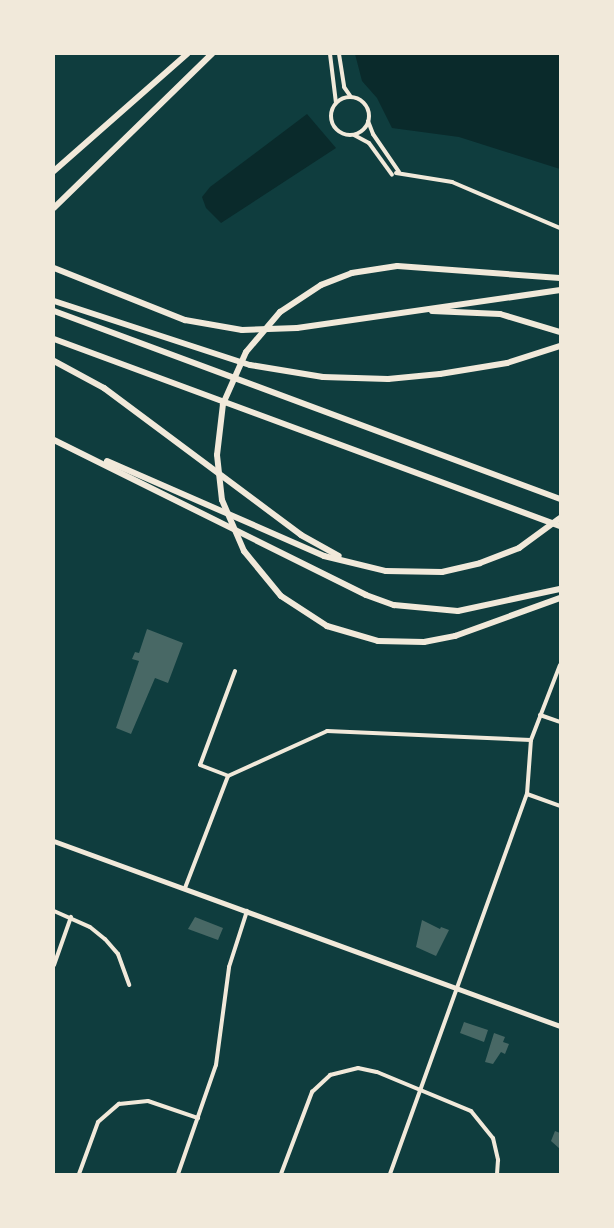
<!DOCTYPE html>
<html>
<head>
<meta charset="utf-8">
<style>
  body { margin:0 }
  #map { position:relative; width:614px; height:1228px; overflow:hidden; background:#0f3d3e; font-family:"Alegreya Sans",sans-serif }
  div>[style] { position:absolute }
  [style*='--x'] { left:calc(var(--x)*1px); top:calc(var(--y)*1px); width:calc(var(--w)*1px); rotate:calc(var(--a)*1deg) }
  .water>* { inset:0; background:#0a2a2b }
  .building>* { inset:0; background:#486865 }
  .minor>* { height:4px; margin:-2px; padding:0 2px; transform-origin:2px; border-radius:2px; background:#f1e9da }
  .minor>.ring { margin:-2px; padding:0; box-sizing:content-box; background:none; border:4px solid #f1e9da; border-radius:50% }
  .tertiary>* { height:4.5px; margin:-2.25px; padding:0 2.25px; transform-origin:2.25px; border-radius:2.25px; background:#f1e9da }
  .primary>* { height:5.5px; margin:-2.75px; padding:0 2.75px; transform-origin:2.75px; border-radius:2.75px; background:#f1e9da }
  .motorway>* { height:6px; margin:-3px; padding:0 3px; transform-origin:3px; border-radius:3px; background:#f1e9da }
  span { translate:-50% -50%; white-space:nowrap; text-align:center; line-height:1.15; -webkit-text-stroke:5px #f1e9da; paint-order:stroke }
  .frame { position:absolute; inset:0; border:55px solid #f1e9da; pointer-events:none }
</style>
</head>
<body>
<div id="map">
  <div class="water">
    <i style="clip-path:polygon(355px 54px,560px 54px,560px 169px,459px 137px,392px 128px,377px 98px,362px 81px)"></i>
    <i style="clip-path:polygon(307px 114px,336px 148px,221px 223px,206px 208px,202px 197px,210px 187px)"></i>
  </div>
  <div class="building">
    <i style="clip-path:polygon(147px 629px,183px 643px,168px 683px,155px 678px,131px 734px,116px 728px,139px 661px,132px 659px,135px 652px,139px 653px)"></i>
    <i style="clip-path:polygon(195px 917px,223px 928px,218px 940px,188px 929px)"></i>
    <i style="clip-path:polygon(422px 920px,440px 929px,441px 927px,449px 930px,436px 956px,416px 947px)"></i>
    <i style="clip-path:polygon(464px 1022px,488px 1030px,484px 1042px,460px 1033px)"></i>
    <i style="clip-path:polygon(494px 1033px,505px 1037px,503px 1042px,509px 1044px,505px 1054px,501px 1052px,493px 1064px,485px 1062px)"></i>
    <i style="clip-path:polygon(555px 1131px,560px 1133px,560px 1149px,551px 1141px)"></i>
  </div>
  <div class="minor">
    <i style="--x:330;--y:54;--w:49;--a:83"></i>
    <i style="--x:339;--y:54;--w:33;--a:81"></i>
    <i style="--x:344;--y:87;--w:12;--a:55"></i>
    <i class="ring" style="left:331px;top:97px;width:34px;height:34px"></i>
    <i style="--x:368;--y:121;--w:14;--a:69"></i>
    <i style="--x:373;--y:134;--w:46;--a:55.6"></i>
    <i style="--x:354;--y:135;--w:17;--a:28"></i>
    <i style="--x:369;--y:143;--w:39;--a:54"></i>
    <i style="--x:396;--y:173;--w:57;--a:9.1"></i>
    <i style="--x:452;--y:182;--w:117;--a:23.1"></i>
    <i style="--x:235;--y:671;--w:100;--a:110.4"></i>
    <i style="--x:200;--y:765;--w:30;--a:21"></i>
    <i style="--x:228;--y:776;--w:109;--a:-24.4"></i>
    <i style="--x:327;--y:731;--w:204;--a:2.5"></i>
    <i style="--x:540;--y:715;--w:21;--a:19"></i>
    <i style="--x:527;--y:794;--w:35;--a:20"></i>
    <i style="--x:185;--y:888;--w:120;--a:-69"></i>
    <i style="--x:54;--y:911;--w:39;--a:24"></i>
    <i style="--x:90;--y:927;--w:19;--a:39"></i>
    <i style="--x:105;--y:939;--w:20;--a:49"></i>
    <i style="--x:118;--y:954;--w:33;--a:70"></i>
    <i style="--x:54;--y:965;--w:51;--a:-70.5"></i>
    <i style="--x:79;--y:1174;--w:55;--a:-69.9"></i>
    <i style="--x:98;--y:1122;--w:28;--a:-41"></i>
    <i style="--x:119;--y:1104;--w:29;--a:-6"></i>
    <i style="--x:148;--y:1101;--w:53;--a:18.8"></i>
    <i style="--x:178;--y:1174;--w:115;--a:-70.8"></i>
    <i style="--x:216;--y:1065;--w:99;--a:-82.4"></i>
    <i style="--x:229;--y:967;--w:59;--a:-72.2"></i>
    <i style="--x:281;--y:1174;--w:88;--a:-69.3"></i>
    <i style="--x:312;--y:1092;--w:25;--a:-43"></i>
    <i style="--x:330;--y:1075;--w:29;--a:-14"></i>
    <i style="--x:358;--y:1068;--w:19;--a:12"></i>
    <i style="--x:377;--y:1072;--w:102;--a:22.5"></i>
    <i style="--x:471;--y:1111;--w:35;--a:51"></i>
    <i style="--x:493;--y:1138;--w:23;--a:77"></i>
    <i style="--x:498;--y:1160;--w:14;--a:94"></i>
    <i style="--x:390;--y:1174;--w:404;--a:-70.2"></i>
    <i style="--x:527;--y:794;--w:54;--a:-85.8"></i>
    <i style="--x:531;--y:740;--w:80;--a:-68.9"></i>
  </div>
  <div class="tertiary">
    <i style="--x:54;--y:841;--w:539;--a:20.08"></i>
  </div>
  <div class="primary">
    <i style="--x:54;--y:171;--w:177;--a:-41.3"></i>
    <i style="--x:54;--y:208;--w:221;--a:-44.3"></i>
  </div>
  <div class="motorway">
    <i style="--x:54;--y:268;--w:141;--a:21.7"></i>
    <i style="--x:185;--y:320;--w:58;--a:10"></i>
    <i style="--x:242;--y:330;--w:55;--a:-2.1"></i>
    <i style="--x:297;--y:328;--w:266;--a:-8.2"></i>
    <i style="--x:560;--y:278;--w:163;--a:-175.8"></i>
    <i style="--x:397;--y:266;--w:46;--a:171.2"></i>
    <i style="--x:352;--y:273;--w:33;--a:159"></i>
    <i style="--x:321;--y:285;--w:49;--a:146.6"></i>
    <i style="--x:280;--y:312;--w:52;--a:130.4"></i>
    <i style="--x:246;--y:352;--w:57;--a:113.9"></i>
    <i style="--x:223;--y:404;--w:51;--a:96.7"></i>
    <i style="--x:217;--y:455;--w:45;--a:83.7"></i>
    <i style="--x:222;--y:500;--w:56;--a:66.7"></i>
    <i style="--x:244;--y:551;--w:58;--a:50.6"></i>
    <i style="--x:281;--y:596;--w:55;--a:33.1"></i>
    <i style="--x:327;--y:626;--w:53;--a:16.4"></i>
    <i style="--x:378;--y:641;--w:46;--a:1.2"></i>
    <i style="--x:424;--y:642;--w:32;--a:-11"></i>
    <i style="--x:455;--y:636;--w:112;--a:-19.9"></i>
    <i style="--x:54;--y:301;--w:206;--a:18.1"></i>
    <i style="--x:250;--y:365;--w:74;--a:9.3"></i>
    <i style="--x:323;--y:377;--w:65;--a:1.8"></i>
    <i style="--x:388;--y:379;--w:52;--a:-5.5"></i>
    <i style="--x:440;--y:374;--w:68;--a:-9.3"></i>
    <i style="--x:507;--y:363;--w:56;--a:-17.8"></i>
    <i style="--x:54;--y:311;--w:540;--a:20.38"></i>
    <i style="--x:432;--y:311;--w:68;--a:2.5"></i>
    <i style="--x:500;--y:314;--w:63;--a:16.7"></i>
    <i style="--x:54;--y:339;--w:539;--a:20.28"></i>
    <i style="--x:54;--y:361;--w:57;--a:28.4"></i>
    <i style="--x:104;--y:388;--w:246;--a:36.7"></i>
    <i style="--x:301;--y:535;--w:43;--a:28.9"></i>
    <i style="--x:54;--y:440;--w:348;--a:26.4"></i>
    <i style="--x:366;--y:595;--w:30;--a:20"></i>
    <i style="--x:394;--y:605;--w:64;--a:5.4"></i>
    <i style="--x:458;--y:611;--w:104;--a:-12.2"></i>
    <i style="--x:107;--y:461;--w:237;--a:23.6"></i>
    <i style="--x:324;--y:556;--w:64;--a:13.6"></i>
    <i style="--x:386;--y:571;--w:56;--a:1"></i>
    <i style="--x:442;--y:572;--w:39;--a:-13"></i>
    <i style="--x:480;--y:563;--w:42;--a:-21"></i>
    <i style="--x:519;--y:548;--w:51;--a:-36.2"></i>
  </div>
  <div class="frame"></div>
</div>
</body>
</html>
